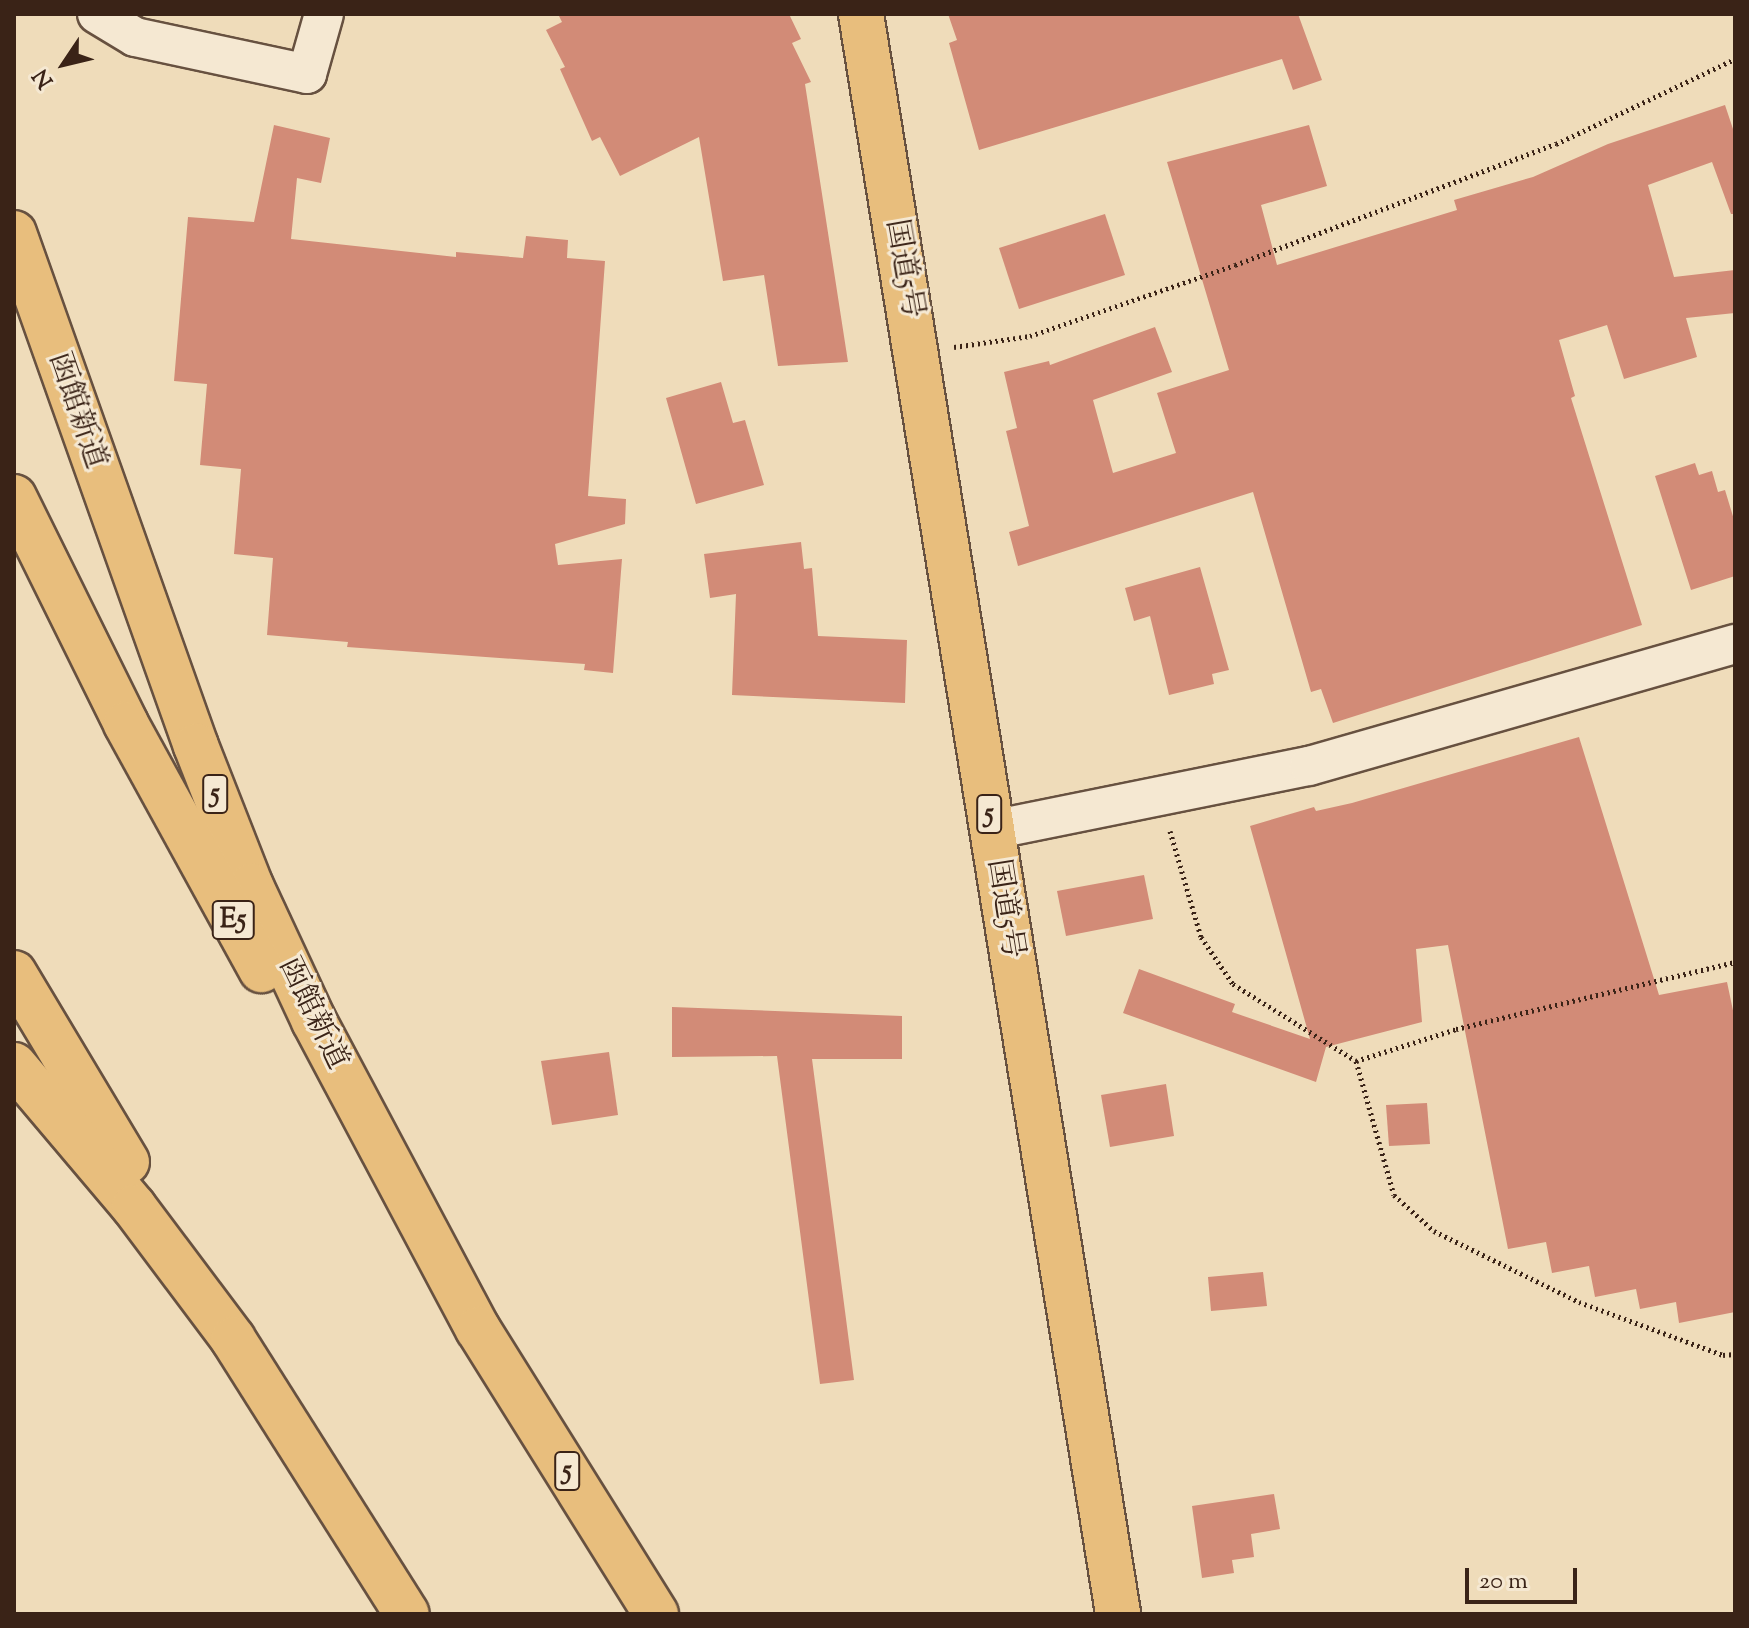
<!DOCTYPE html>
<html>
<head>
<meta charset="utf-8">
<style>
  body { margin:0 }
  #map { position:relative; width:1749px; height:1628px; overflow:hidden; background:#efdcba; font-family:"Sorts Mill Goudy","Noto Serif JP",serif }
  div>[style] { position:absolute }
  [style*='--x'] { left:calc(var(--x)*1px); top:calc(var(--y)*1px); width:calc(var(--w)*1px); rotate:calc(var(--a)*1deg) }
  .building>* { inset:0; background:#d28b77 }
  .path>* { height:5px; margin-top:-2.5px; transform-origin:0; background:repeating-linear-gradient(90deg,#3a2317 0 2px,transparent 0 6px) }
  .roads { filter:drop-shadow(2px 0 #675140) drop-shadow(-2px 0 #675140) drop-shadow(0 2px #675140) drop-shadow(0 -2px #675140) }
  .minor>* { height:38px; margin:-19px; padding:0 19px; transform-origin:19px; border-radius:19px; background:#f5e8d2 }
  .highway>* { height:44px; margin:-22px; padding:0 22px; transform-origin:22px; border-radius:22px; background:#e8be7d }
  span { translate:-50% -50%; white-space:nowrap; text-align:center; line-height:1.15; -webkit-text-stroke:6px #f5e8d2; paint-order:stroke }
  .shield-label span { padding:2px 6px; background:#f5e8d2; border:2px solid; border-radius:6px; -webkit-text-stroke-width:0 }
  .shield-label { font-size:28px; color:#3a2317; font-weight:700 }
  .street-label { font-size:30px; color:#3a2317 }
  .frame { position:absolute; inset:0; border:16px solid #3a2317; pointer-events:none }
  .north { position:absolute; left:24px; top:24px; width:80px; height:80px; -webkit-text-stroke:6px #f5e8d2; paint-order:stroke; rotate:235deg; font-size:22px; font-weight:700; line-height:32px; text-align:center; color:#3a2317 }
  .north::after { content:''; display:block; margin:auto; width:28px; height:36px; background:#3a2317; clip-path:polygon(50% 0,100% 100%,50% 72%,0 100%) }
  .scale { position:absolute; left:1465px; top:1568px; width:112px; height:36px; box-sizing:border-box; border:4px solid #3a2317; border-top:0; padding-left:10px; font-size:24px; line-height:28px; white-space:nowrap; color:#3a2317; -webkit-text-stroke:6px #f5e8d2; paint-order:stroke }
</style>
</head>
<body>
<div id="map">
  <div class="building">
    <i style="clip-path:polygon(558px 14px,789px 14px,801px 39px,792px 43px,811px 82px,805px 84px,848px 362px,778px 366px,764px 275px,723px 281px,699px 137px,620px 176px,600px 137px,592px 141px,560px 69px,565px 67px,546px 30px,562px 22px)"></i>
    <i style="clip-path:polygon(948px 14px,1298px 14px,1322px 80px,1293px 90px,1282px 59px,979px 150px,949px 43px,957px 40px)"></i>
    <i style="clip-path:polygon(1725px 105px,1735px 135px,1735px 214px,1731px 214px,1712px 162px,1648px 185px,1674px 277px,1735px 270px,1735px 313px,1686px 318px,1697px 357px,1624px 379px,1607px 325px,1559px 340px,1575px 396px,1571px 398px,1642px 625px,1333px 723px,1321px 689px,1311px 692px,1253px 492px,1018px 566px,1009px 532px,1029px 526px,1006px 431px,1017px 428px,1004px 372px,1049px 361px,1050px 365px,1155px 327px,1172px 372px,1093px 400px,1113px 473px,1176px 453px,1157px 393px,1229px 370px,1167px 162px,1309px 125px,1327px 186px,1261px 205px,1277px 265px,1457px 210px,1454px 200px,1533px 177px,1608px 144px)"></i>
    <i style="clip-path:polygon(274px 125px,330px 138px,321px 183px,297px 178px,291px 239px,456px 257px,456px 252px,523px 258px,526px 236px,568px 240px,567px 258px,605px 261px,588px 496px,626px 499px,625px 524px,555px 544px,558px 565px,622px 559px,613px 673px,584px 670px,585px 664px,347px 647px,348px 642px,267px 635px,273px 558px,234px 554px,241px 469px,200px 465px,207px 384px,174px 381px,188px 217px,254px 222px)"></i>
    <i style="clip-path:polygon(1105px 214px,1125px 275px,1019px 309px,999px 248px)"></i>
    <i style="clip-path:polygon(721px 382px,733px 423px,745px 420px,764px 485px,696px 504px,666px 398px)"></i>
    <i style="clip-path:polygon(1695px 463px,1699px 475px,1712px 471px,1718px 492px,1725px 490px,1735px 523px,1735px 576px,1691px 590px,1655px 476px)"></i>
    <i style="clip-path:polygon(801px 542px,804px 569px,812px 568px,818px 636px,907px 640px,905px 703px,732px 695px,736px 594px,710px 598px,704px 554px)"></i>
    <i style="clip-path:polygon(1200px 567px,1229px 670px,1212px 674px,1214px 684px,1169px 695px,1150px 616px,1134px 621px,1125px 588px)"></i>
    <i style="clip-path:polygon(1579px 737px,1659px 995px,1727px 982px,1735px 1020px,1735px 1312px,1679px 1323px,1676px 1302px,1640px 1309px,1636px 1289px,1595px 1297px,1589px 1266px,1552px 1273px,1546px 1242px,1508px 1249px,1448px 945px,1416px 949px,1422px 1022px,1326px 1047px,1316px 1082px,1123px 1013px,1139px 969px,1235px 1004px,1232px 1012px,1310px 1039px,1250px 826px,1314px 807px,1316px 811px,1352px 803px)"></i>
    <i style="clip-path:polygon(1144px 875px,1153px 919px,1066px 936px,1057px 891px)"></i>
    <i style="clip-path:polygon(672px 1007px,902px 1016px,902px 1059px,812px 1059px,854px 1380px,820px 1384px,777px 1056px,672px 1057px)"></i>
    <i style="clip-path:polygon(609px 1052px,618px 1115px,552px 1125px,541px 1061px)"></i>
    <i style="clip-path:polygon(1166px 1084px,1174px 1136px,1110px 1147px,1101px 1095px)"></i>
    <i style="clip-path:polygon(1427px 1103px,1430px 1144px,1389px 1146px,1386px 1105px)"></i>
    <i style="clip-path:polygon(1263px 1272px,1267px 1306px,1211px 1311px,1208px 1277px)"></i>
    <i style="clip-path:polygon(1274px 1494px,1280px 1529px,1251px 1534px,1254px 1557px,1232px 1560px,1234px 1573px,1202px 1578px,1192px 1506px)"></i>
  </div>
  <div class="path">
    <i style="--x:954;--y:347;--w:77;--a:-8.2"></i>
    <i style="--x:1030;--y:336;--w:217;--a:-19.1"></i>
    <i style="--x:1235;--y:265;--w:343;--a:-20.7"></i>
    <i style="--x:1556;--y:144;--w:198;--a:-25.4"></i>
    <i style="--x:1170;--y:831;--w:110;--a:73.7"></i>
    <i style="--x:1201;--y:937;--w:57;--a:55.8"></i>
    <i style="--x:1233;--y:984;--w:145;--a:32"></i>
    <i style="--x:1356;--y:1061;--w:105;--a:-17.7"></i>
    <i style="--x:1456;--y:1029;--w:287;--a:-13.5"></i>
    <i style="--x:1356;--y:1061;--w:139;--a:74.2"></i>
    <i style="--x:1394;--y:1195;--w:54;--a:42"></i>
    <i style="--x:1434;--y:1231;--w:161;--a:26.1"></i>
    <i style="--x:1579;--y:1302;--w:153;--a:20.2"></i>
    <i style="--x:1723;--y:1355;--w:12;--a:-5"></i>
  </div>
  <div class="roads">
    <div class="minor">
      <i style="--x:97;--y:14;--w:44;--a:31.2"></i>
      <i style="--x:135;--y:37;--w:176;--a:12.1"></i>
      <i style="--x:307;--y:74;--w:62;--a:-74.2"></i>
      <i style="--x:991;--y:830;--w:324;--a:-11.4"></i>
      <i style="--x:1309;--y:766;--w:443;--a:-16"></i>
    </div>
    <div class="highway">
      <i style="--x:861;--y:14;--w:1621;--a:80.87"></i>
      <i style="--x:14;--y:233;--w:544;--a:70.47"></i>
      <i style="--x:196;--y:746;--w:150;--a:68.6"></i>
      <i style="--x:251;--y:886;--w:149;--a:65"></i>
      <i style="--x:314;--y:1021;--w:349;--a:62"></i>
      <i style="--x:478;--y:1329;--w:336;--a:58"></i>
      <i style="--x:14;--y:497;--w:253;--a:63.7"></i>
      <i style="--x:126;--y:724;--w:281;--a:61.2"></i>
      <i style="--x:14;--y:973;--w:220;--a:59.1"></i>
      <i style="--x:14;--y:1065;--w:186;--a:49.8"></i>
      <i style="--x:134;--y:1207;--w:165;--a:53.1"></i>
      <i style="--x:233;--y:1339;--w:325;--a:57.7"></i>
    </div>
  </div>
  <div class="shield-label">
    <span style="left:215px;top:794px">5</span>
    <span style="left:989px;top:814px">5</span>
    <span style="left:233px;top:920px">E5</span>
    <span style="left:567px;top:1471px">5</span>
  </div>
  <div class="street-label">
    <span style="left:903px;top:269px;rotate:80deg">国道5号</span>
    <span style="left:76px;top:411px;rotate:71deg">函館新道</span>
    <span style="left:1004px;top:909px;rotate:81deg">国道5号</span>
    <span style="left:312px;top:1014px;rotate:64deg">函館新道</span>
  </div>
  <div class="frame"></div>
  <div class="north">N</div>
  <div class="scale">20 m</div>
</div>
</body>
</html>
